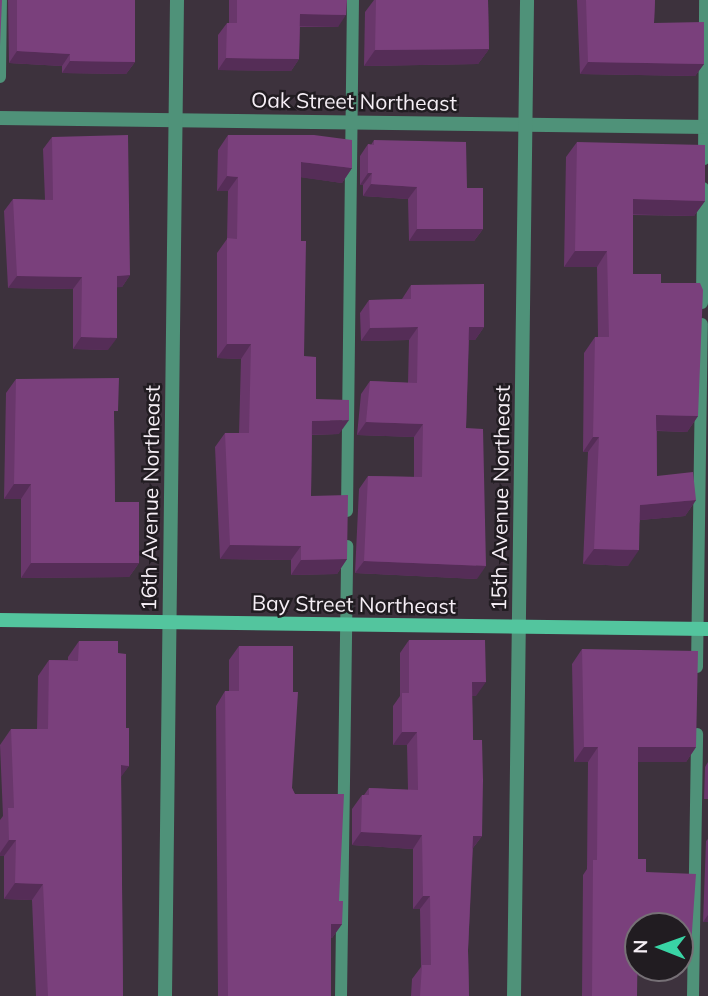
<!DOCTYPE html>
<html>
<head>
<meta charset="utf-8">
<style>
  body { margin:0 }
  #map { position:relative; width:708px; height:996px; overflow:hidden; background:#3d323d; font-family:Mulish,sans-serif }
  div>[style] { position:absolute }
  [style*='--x'] { left:calc(var(--x)*1px); top:calc(var(--y)*1px); width:calc(var(--w)*1px); rotate:calc(var(--a)*1deg) }
  .lane>* { height:12px; margin:-6px; padding:0 6px; transform-origin:6px; border-radius:6px; background:#4f9279 }
  .street>* { height:14px; margin:-7px; padding:0 7px; transform-origin:7px; border-radius:7px; background:#4f9279 }
  .secondary>* { height:14px; margin:-7px; padding:0 7px; transform-origin:7px; border-radius:7px; background:#53c59e }
  .wall>* { inset:0; background:#69376b }
  .shaded-wall>* { inset:0; background:#552d57 }
  .building>* { inset:0; background:#7a407c }
  span { translate:-50% -50%; white-space:nowrap; text-align:center; line-height:1.15; -webkit-text-stroke:5px #211c21; paint-order:stroke }
  .street-label { font-size:21px; color:#f5eef5 }
  .north { position:absolute; left:624px; top:912px; width:70px; height:70px; box-sizing:border-box; background:#211c21; border:2px solid #767076; border-radius:50%; rotate:271deg; font-size:19px; font-weight:700; line-height:28px; text-align:center; color:#f5eef5 }
  .north::after { content:''; display:block; margin:auto; width:24px; height:32px; background:#39d4a5; clip-path:polygon(50% 0,100% 100%,50% 72%,0 100%) }
</style>
</head>
<body>
<div id="map">
  <div class="lane">
    <i style="--x:0;--y:77;--w:77;--a:-89.3"></i>
    <i style="--x:704;--y:159;--w:159;--a:-89.6"></i>
    <i style="--x:702;--y:303;--w:115;--a:-89.5"></i>
    <i style="--x:347;--y:511;--w:511;--a:-89.33"></i>
    <i style="--x:697;--y:667;--w:343;--a:-89.2"></i>
    <i style="--x:341;--y:996;--w:450;--a:-89.2"></i>
    <i style="--x:693;--y:996;--w:262;--a:-89.1"></i>
  </div>
  <div class="street">
    <i style="--x:0;--y:118;--w:708;--a:0.73"></i>
    <i style="--x:165;--y:996;--w:996;--a:-89.31"></i>
    <i style="--x:514;--y:996;--w:996;--a:-89.25"></i>
  </div>
  <div class="secondary">
    <i style="--x:0;--y:620;--w:708;--a:0.73"></i>
  </div>
  <div class="wall">
    <i style="clip-path:polygon(8px 0,135px 0,135px 62px,126px 74px,62px 73px,62px 66px,9px 63px)"></i>
    <i style="clip-path:polygon(229px 0,347px 0,338px 27px,300px 27px,299px 59px,291px 71px,218px 70px,218px 35px,227px 23px,229px 23px)"></i>
    <i style="clip-path:polygon(374px 0,488px 0,489px 49px,478px 64px,364px 66px,365px 12px)"></i>
    <i style="clip-path:polygon(577px 0,655px 0,654px 23px,704px 64px,695px 76px,580px 74px)"></i>
    <i style="clip-path:polygon(228px 135px,352px 168px,342px 183px,301px 177px,301px 241px,304px 356px,316px 399px,339px 434px,312px 435px,311px 496px,347px 559px,337px 574px,291px 575px,291px 560px,220px 559px,215px 447px,225px 433px,239px 433px,241px 359px,217px 358px,217px 253px,227px 239px,228px 191px,217px 191px,218px 150px)"></i>
    <i style="clip-path:polygon(52px 137px,130px 275px,122px 287px,117px 287px,108px 350px,73px 349px,73px 289px,8px 288px,4px 211px,13px 199px,45px 200px,43px 149px)"></i>
    <i style="clip-path:polygon(374px 140px,467px 188px,483px 229px,474px 241px,409px 241px,408px 199px,363px 196px,363px 185px,360px 185px,360px 156px,368px 144px,371px 145px)"></i>
    <i style="clip-path:polygon(577px 142px,705px 201px,694px 216px,633px 215px,633px 274px,661px 283px,698px 416px,687px 432px,657px 431px,657px 476px,696px 500px,685px 516px,640px 520px,628px 566px,583px 564px,588px 452px,583px 452px,584px 353px,595px 337px,598px 337px,597px 267px,564px 267px,566px 157px)"></i>
    <i style="clip-path:polygon(411px 285px,484px 327px,475px 340px,469px 340px,466px 428px,477px 579px,355px 573px,359px 489px,368px 476px,414px 477px,414px 437px,357px 435px,361px 394px,370px 381px,408px 383px,409px 340px,361px 341px,360px 313px,369px 300px,402px 299px)"></i>
    <i style="clip-path:polygon(16px 379px,114px 418px,115px 502px,139px 563px,129px 577px,21px 578px,21px 499px,4px 499px,6px 393px)"></i>
    <i style="clip-path:polygon(409px 640px,476px 696px,472px 696px,473px 740px,482px 836px,473px 848px,468px 950px,469px 996px,411px 996px,412px 979px,421px 967px,420px 909px,413px 909px,413px 849px,352px 845px,352px 809px,362px 795px,364px 795px,369px 788px,408px 790px,407px 745px,393px 745px,393px 706px,400px 696px,400px 653px)"></i>
    <i style="clip-path:polygon(79px 641px,118px 653px,129px 766px,121px 776px,123px 996px,36px 996px,32px 900px,4px 899px,4px 856px,0 856px,0 820px,3px 816px,0 745px,11px 729px,37px 729px,38px 676px,49px 660px,68px 660px,68px 657px)"></i>
    <i style="clip-path:polygon(239px 646px,292px 788px,339px 901px,342px 924px,332px 938px,331px 938px,331px 996px,218px 996px,216px 706px,225px 691px,229px 691px,229px 660px)"></i>
    <i style="clip-path:polygon(582px 649px,696px 747px,686px 762px,638px 762px,638px 859px,646px 872px,690px 960px,680px 975px,637px 975px,637px 996px,582px 996px,583px 875px,587px 869px,588px 762px,574px 762px,572px 664px)"></i>
    <i style="clip-path:polygon(708px 762px,708px 799px,704px 799px,705px 767px)"></i>
    <i style="clip-path:polygon(708px 839px,708px 922px,703px 922px,706px 841px)"></i>
  </div>
  <div class="shaded-wall">
    <i style="clip-path:polygon(300px 14px,346px 15px,338px 27px,291px 26px)"></i>
    <i style="clip-path:polygon(489px 49px,478px 64px,364px 66px,375px 50px)"></i>
    <i style="clip-path:polygon(17px 51px,70px 54px,62px 66px,9px 63px)"></i>
    <i style="clip-path:polygon(226px 58px,299px 59px,291px 71px,218px 70px)"></i>
    <i style="clip-path:polygon(70px 61px,135px 62px,126px 74px,62px 73px)"></i>
    <i style="clip-path:polygon(588px 62px,704px 64px,695px 76px,580px 74px)"></i>
    <i style="clip-path:polygon(301px 162px,352px 168px,342px 183px,291px 176px)"></i>
    <i style="clip-path:polygon(368px 173px,372px 173px,363px 185px,360px 185px)"></i>
    <i style="clip-path:polygon(227px 176px,238px 177px,228px 191px,217px 191px)"></i>
    <i style="clip-path:polygon(371px 184px,417px 187px,408px 199px,363px 196px)"></i>
    <i style="clip-path:polygon(633px 199px,705px 201px,694px 216px,622px 214px)"></i>
    <i style="clip-path:polygon(417px 229px,483px 229px,474px 241px,409px 241px)"></i>
    <i style="clip-path:polygon(575px 251px,607px 251px,597px 267px,564px 267px)"></i>
    <i style="clip-path:polygon(130px 275px,122px 287px,109px 288px,117px 276px)"></i>
    <i style="clip-path:polygon(17px 276px,82px 277px,73px 289px,8px 288px)"></i>
    <i style="clip-path:polygon(418px 327px,409px 340px,361px 341px,370px 328px)"></i>
    <i style="clip-path:polygon(469px 327px,484px 327px,475px 340px,460px 340px)"></i>
    <i style="clip-path:polygon(81px 337px,117px 338px,108px 350px,73px 349px)"></i>
    <i style="clip-path:polygon(227px 344px,251px 344px,241px 359px,217px 358px)"></i>
    <i style="clip-path:polygon(656px 415px,698px 416px,687px 432px,646px 430px)"></i>
    <i style="clip-path:polygon(349px 420px,339px 434px,302px 435px,312px 421px)"></i>
    <i style="clip-path:polygon(366px 422px,423px 424px,414px 437px,357px 435px)"></i>
    <i style="clip-path:polygon(593px 437px,599px 437px,588px 452px,583px 452px)"></i>
    <i style="clip-path:polygon(14px 484px,31px 484px,21px 499px,4px 499px)"></i>
    <i style="clip-path:polygon(696px 500px,685px 516px,629px 521px,640px 505px)"></i>
    <i style="clip-path:polygon(230px 545px,301px 546px,291px 560px,220px 559px)"></i>
    <i style="clip-path:polygon(594px 549px,639px 550px,628px 566px,583px 564px)"></i>
    <i style="clip-path:polygon(347px 559px,337px 574px,291px 575px,301px 560px)"></i>
    <i style="clip-path:polygon(364px 561px,486px 566px,477px 579px,355px 573px)"></i>
    <i style="clip-path:polygon(31px 563px,139px 563px,129px 577px,21px 578px)"></i>
    <i style="clip-path:polygon(472px 682px,486px 682px,476px 696px,463px 696px)"></i>
    <i style="clip-path:polygon(402px 732px,417px 732px,407px 745px,393px 745px)"></i>
    <i style="clip-path:polygon(584px 747px,598px 747px,588px 762px,574px 762px)"></i>
    <i style="clip-path:polygon(638px 747px,696px 747px,686px 762px,628px 762px)"></i>
    <i style="clip-path:polygon(121px 765px,129px 766px,118px 781px)"></i>
    <i style="clip-path:polygon(361px 832px,422px 835px,413px 849px,352px 845px)"></i>
    <i style="clip-path:polygon(473px 836px,482px 836px,472px 849px)"></i>
    <i style="clip-path:polygon(9px 840px,16px 840px,4px 856px,0 856px,0 853px)"></i>
    <i style="clip-path:polygon(15px 883px,43px 884px,32px 900px,4px 899px)"></i>
    <i style="clip-path:polygon(423px 896px,430px 896px,420px 909px,413px 909px)"></i>
    <i style="clip-path:polygon(708px 915px,708px 922px,703px 922px)"></i>
    <i style="clip-path:polygon(331px 924px,342px 924px,332px 938px,321px 938px)"></i>
    <i style="clip-path:polygon(680px 960px,690px 960px,680px 975px,627px 976px,638px 961px,638px 968px,680px 968px)"></i>
  </div>
  <div class="building">
    <i style="clip-path:polygon(0 0,2px 0,0 46px)"></i>
    <i style="clip-path:polygon(17px 0,135px 0,135px 62px,70px 61px,70px 54px,17px 51px)"></i>
    <i style="clip-path:polygon(237px 0,347px 0,346px 15px,300px 14px,299px 59px,226px 58px,227px 23px,237px 23px)"></i>
    <i style="clip-path:polygon(376px 0,488px 0,489px 49px,375px 50px)"></i>
    <i style="clip-path:polygon(586px 0,655px 0,654px 23px,704px 22px,704px 64px,588px 62px)"></i>
    <i style="clip-path:polygon(128px 135px,130px 275px,117px 276px,117px 338px,81px 337px,82px 277px,17px 276px,13px 199px,53px 200px,52px 137px)"></i>
    <i style="clip-path:polygon(228px 135px,314px 135px,352px 140px,352px 168px,301px 162px,301px 241px,306px 241px,304px 356px,316px 357px,316px 399px,349px 400px,349px 420px,312px 421px,311px 496px,348px 495px,347px 559px,301px 560px,301px 546px,230px 545px,225px 433px,249px 433px,251px 344px,227px 344px,227px 238px,237px 239px,238px 177px,227px 176px)"></i>
    <i style="clip-path:polygon(374px 140px,466px 142px,467px 188px,483px 188px,483px 229px,417px 229px,417px 187px,371px 184px,372px 173px,368px 173px,368px 144px,374px 145px)"></i>
    <i style="clip-path:polygon(577px 142px,705px 145px,705px 201px,633px 199px,633px 274px,661px 274px,661px 283px,700px 283px,703px 290px,698px 416px,656px 415px,657px 476px,693px 472px,696px 500px,640px 505px,639px 550px,594px 549px,599px 437px,593px 437px,595px 337px,609px 337px,607px 251px,575px 251px)"></i>
    <i style="clip-path:polygon(484px 284px,484px 327px,469px 327px,466px 428px,483px 429px,486px 566px,364px 561px,368px 476px,422px 477px,423px 424px,366px 422px,370px 381px,417px 383px,418px 327px,370px 328px,369px 300px,411px 299px,411px 285px)"></i>
    <i style="clip-path:polygon(119px 378px,118px 411px,114px 411px,115px 502px,139px 502px,139px 563px,31px 563px,31px 484px,14px 484px,16px 379px)"></i>
    <i style="clip-path:polygon(409px 640px,485px 640px,486px 682px,472px 682px,473px 740px,482px 740px,483px 780px,482px 836px,473px 836px,468px 950px,469px 996px,420px 996px,422px 965px,431px 965px,430px 896px,423px 896px,422px 835px,361px 832px,362px 795px,369px 795px,369px 788px,418px 790px,417px 732px,402px 732px,402px 693px,409px 693px)"></i>
    <i style="clip-path:polygon(79px 641px,118px 641px,118px 653px,126px 654px,126px 728px,129px 728px,129px 766px,121px 765px,123px 996px,48px 996px,43px 884px,15px 883px,16px 840px,9px 840px,8px 808px,14px 808px,11px 729px,48px 729px,49px 660px,78px 661px)"></i>
    <i style="clip-path:polygon(239px 646px,293px 646px,293px 692px,298px 692px,292px 788px,295px 794px,344px 794px,339px 901px,343px 901px,342px 924px,331px 924px,331px 996px,228px 996px,225px 691px,239px 691px)"></i>
    <i style="clip-path:polygon(582px 649px,698px 651px,696px 747px,638px 747px,638px 859px,646px 859px,646px 872px,696px 874px,690px 960px,680px 960px,680px 926px,638px 926px,637px 996px,592px 996px,593px 860px,597px 860px,598px 747px,584px 747px)"></i>
  </div>
  <div class="street-label">
    <span style="left:354px;top:101px;rotate:1deg">Oak Street Northeast</span>
    <span style="left:150px;top:498px;rotate:-89deg">16th Avenue Northeast</span>
    <span style="left:500px;top:498px;rotate:-89deg">15th Avenue Northeast</span>
    <span style="left:354px;top:604px;rotate:1deg">Bay Street Northeast</span>
  </div>
  <div class="north">N</div>
</div>
</body>
</html>
